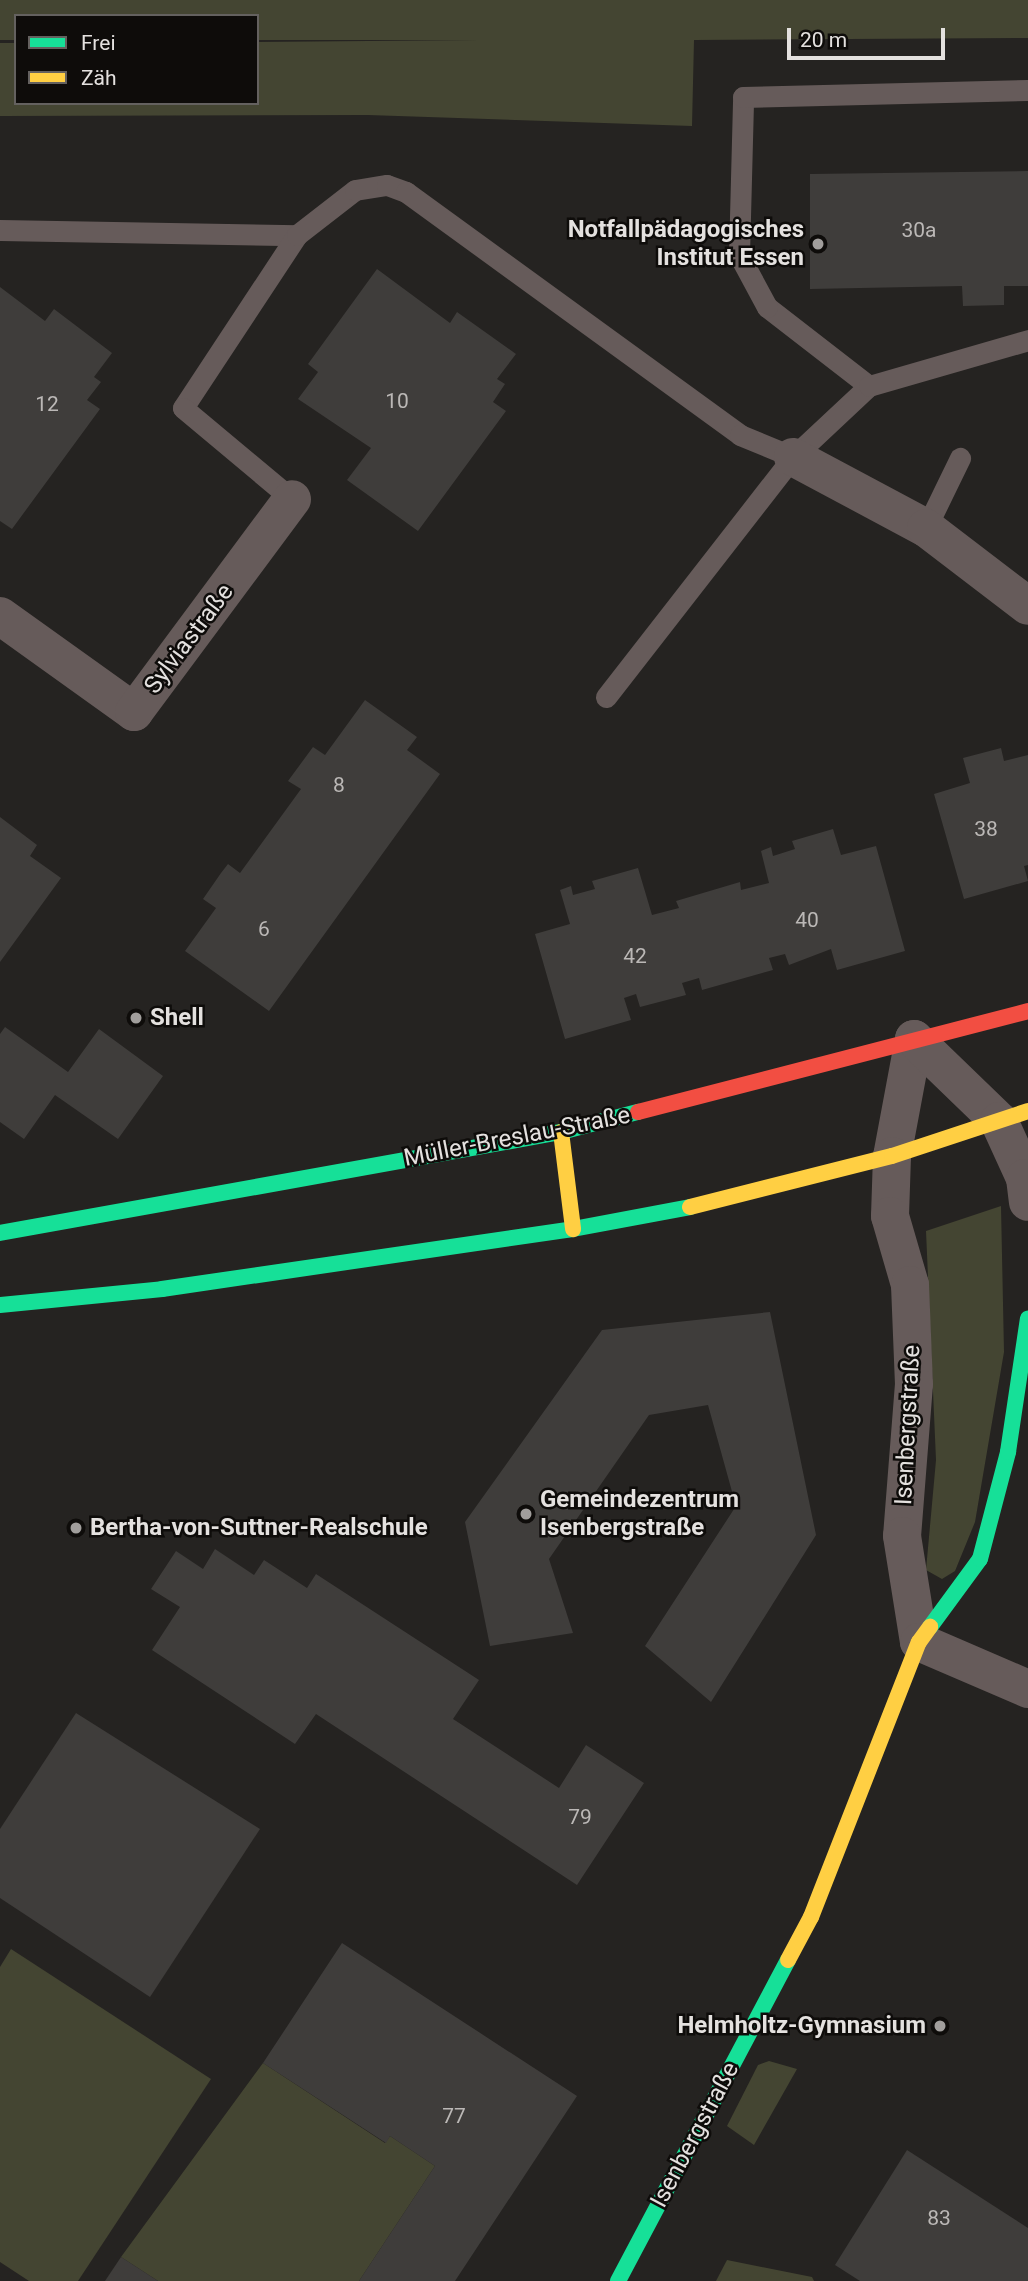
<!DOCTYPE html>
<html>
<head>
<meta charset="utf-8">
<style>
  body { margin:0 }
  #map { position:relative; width:1028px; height:2281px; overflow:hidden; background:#252321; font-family:Roboto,sans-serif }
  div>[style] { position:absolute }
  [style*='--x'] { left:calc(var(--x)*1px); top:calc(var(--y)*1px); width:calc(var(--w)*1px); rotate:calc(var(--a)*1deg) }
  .green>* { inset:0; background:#444532 }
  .building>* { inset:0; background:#3f3d3b }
  .lane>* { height:21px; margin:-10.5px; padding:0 10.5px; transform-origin:10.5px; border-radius:10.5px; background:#665b5a }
  .street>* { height:38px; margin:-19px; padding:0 19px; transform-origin:19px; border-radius:19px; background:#665b5a }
  .fast>* { height:16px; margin:-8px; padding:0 8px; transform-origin:8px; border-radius:8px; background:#16e098 }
  .slow>* { height:16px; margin:-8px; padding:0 8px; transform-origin:8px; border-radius:8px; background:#ffcf43 }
  .jam>* { height:16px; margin:-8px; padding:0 8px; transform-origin:8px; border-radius:8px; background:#f24e42 }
  .dots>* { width:19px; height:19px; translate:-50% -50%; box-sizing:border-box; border:4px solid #0e0c0a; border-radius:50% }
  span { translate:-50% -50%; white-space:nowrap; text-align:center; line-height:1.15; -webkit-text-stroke:5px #0e0c0a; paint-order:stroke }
  .number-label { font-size:21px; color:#bbb8b6 }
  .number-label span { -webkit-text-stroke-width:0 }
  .poi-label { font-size:24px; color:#e4e1df; font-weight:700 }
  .right { translate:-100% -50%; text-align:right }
  .left { translate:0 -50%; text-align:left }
  .street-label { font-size:24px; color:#e4e1df }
  .legend { position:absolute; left:14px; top:14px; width:245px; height:91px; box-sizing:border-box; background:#0e0c0a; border:2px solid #64615f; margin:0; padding:9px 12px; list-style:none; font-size:21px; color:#e4e1df }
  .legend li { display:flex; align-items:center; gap:14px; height:35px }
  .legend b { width:35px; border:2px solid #64615f }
  .scale { position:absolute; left:787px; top:28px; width:158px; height:32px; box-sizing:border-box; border:4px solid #e4e1df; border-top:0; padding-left:9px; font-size:21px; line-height:24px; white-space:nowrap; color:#e4e1df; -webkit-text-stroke:5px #0e0c0a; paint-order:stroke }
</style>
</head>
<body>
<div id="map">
  <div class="green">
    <i style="clip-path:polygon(0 0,1028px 0,1028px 38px,694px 40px,692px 126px,368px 115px,0 116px,0 43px,16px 43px,16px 103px,257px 103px,257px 42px,479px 40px,257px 40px,257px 16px,16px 16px,16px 40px,0 40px)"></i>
    <i style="clip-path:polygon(1001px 1206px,1004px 1352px,975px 1522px,955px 1571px,942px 1579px,926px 1570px,936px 1460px,926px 1231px)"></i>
    <i style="clip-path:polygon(11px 1949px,211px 2079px,78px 2281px,29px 2281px,0 2262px,0 1967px)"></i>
    <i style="clip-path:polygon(769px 2061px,797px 2069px,754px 2145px,727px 2126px,758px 2065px)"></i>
    <i style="clip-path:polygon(263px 2063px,385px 2143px,390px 2136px,435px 2166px,359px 2281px,158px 2281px,121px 2257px)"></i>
    <i style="clip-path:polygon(727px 2260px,812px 2277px,814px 2281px,716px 2281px)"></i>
  </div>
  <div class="building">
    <i style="clip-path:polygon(1028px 171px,1028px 286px,1004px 286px,1004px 305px,963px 306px,962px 286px,810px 289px,810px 174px)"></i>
    <i style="clip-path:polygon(377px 269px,450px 323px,457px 312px,516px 354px,497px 379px,505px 384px,493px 402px,506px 411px,418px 531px,347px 480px,371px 448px,298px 399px,318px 372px,308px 364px)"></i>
    <i style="clip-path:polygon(0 287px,45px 321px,54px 309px,112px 353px,94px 377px,101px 382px,87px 400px,100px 409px,12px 529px,0 521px)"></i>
    <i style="clip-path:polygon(365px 700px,417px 737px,407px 750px,440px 774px,269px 1011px,185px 951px,216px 908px,203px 899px,221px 873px,228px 864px,240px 873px,301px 789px,288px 781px,313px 747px,325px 755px)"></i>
    <i style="clip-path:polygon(1001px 748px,1004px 761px,1028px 755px,1028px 865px,1024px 866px,1028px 881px,964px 899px,934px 794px,970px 783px,963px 758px)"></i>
    <i style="clip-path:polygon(0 817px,37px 845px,30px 856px,61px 878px,0 962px)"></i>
    <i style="clip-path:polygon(833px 829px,841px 855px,876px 846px,905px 951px,837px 970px,831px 949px,789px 965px,785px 954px,769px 958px,773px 970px,702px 990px,699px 978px,682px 983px,686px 995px,640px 1007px,636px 994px,624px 998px,631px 1020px,565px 1039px,535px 934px,570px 924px,560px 890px,571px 886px,573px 895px,595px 889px,592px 881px,638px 868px,652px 915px,679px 908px,676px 901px,740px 882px,741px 890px,769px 883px,761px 851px,771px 847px,773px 856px,795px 849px,792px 841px)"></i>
    <i style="clip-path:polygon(5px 1027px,68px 1072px,99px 1029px,163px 1076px,118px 1139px,55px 1095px,24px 1139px,0 1122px,0 1034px)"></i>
    <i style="clip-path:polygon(770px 1312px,816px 1535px,711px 1702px,645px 1646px,736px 1506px,708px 1405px,649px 1415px,549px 1559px,573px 1633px,490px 1646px,465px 1522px,602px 1330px)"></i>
    <i style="clip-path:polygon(215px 1549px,254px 1575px,264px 1560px,307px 1588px,316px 1574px,479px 1680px,453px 1719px,559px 1788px,586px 1745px,644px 1783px,577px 1885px,316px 1714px,295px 1744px,152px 1650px,180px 1607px,151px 1589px,176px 1551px,203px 1569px)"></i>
    <i style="clip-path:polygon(76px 1713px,260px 1829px,150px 1997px,0 1898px,0 1829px)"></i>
    <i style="clip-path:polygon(342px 1943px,577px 2096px,455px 2281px,359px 2281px,435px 2166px,390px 2136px,386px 2143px,263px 2063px)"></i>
    <i style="clip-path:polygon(907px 2150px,1028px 2228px,1028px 2281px,860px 2281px,835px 2265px)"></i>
    <i style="clip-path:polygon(121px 2257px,158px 2281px,105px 2281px)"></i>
  </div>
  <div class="lane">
    <i style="--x:0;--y:230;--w:297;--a:1"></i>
    <i style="--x:297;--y:235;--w:207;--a:123.4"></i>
    <i style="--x:183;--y:408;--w:142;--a:39.9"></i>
    <i style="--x:297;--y:235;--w:73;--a:-37.8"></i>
    <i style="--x:355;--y:190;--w:32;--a:-9"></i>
    <i style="--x:387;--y:185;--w:20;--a:20"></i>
    <i style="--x:406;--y:192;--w:413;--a:36"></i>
    <i style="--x:740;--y:435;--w:57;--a:22.5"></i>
    <i style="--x:869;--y:386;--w:129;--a:-142.2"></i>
    <i style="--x:767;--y:307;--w:59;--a:-118.3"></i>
    <i style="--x:739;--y:255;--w:158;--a:-88.5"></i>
    <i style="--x:743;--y:97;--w:285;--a:-1.4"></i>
    <i style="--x:926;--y:528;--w:78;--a:-64.1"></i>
    <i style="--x:606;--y:697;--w:304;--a:-52.1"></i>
    <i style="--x:793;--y:457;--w:104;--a:-43.1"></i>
    <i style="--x:869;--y:386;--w:166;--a:-16.1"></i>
  </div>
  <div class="street">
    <i style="--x:793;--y:457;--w:151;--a:28.1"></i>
    <i style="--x:926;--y:528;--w:128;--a:37.4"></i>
    <i style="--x:0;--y:616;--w:165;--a:35.6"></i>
    <i style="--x:134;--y:712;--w:265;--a:-53.4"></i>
    <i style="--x:914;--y:1039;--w:119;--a:100.6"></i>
    <i style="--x:892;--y:1156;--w:60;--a:91.9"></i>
    <i style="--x:890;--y:1216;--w:72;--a:73.8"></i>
    <i style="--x:910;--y:1285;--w:99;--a:87.7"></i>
    <i style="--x:914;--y:1384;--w:152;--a:94.5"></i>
    <i style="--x:902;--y:1536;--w:107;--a:80.9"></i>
    <i style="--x:919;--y:1642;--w:119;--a:23.3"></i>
    <i style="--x:914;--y:1039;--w:118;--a:44"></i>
    <i style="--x:999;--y:1121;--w:63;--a:65.5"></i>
    <i style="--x:1025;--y:1178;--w:24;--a:83"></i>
  </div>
  <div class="fast">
    <i style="--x:0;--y:1233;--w:570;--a:-10.21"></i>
    <i style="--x:561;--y:1132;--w:80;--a:-14.6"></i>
    <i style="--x:0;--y:1305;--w:163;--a:-5.6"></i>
    <i style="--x:162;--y:1289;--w:415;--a:-8.3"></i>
    <i style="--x:573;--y:1229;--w:119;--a:-10.6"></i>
    <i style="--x:930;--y:1627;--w:84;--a:-53.7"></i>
    <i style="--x:980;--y:1559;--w:111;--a:-75.3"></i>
    <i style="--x:1008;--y:1452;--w:135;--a:-81.5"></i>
    <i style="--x:618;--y:2281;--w:363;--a:-62.1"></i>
  </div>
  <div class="slow">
    <i style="--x:561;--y:1132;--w:98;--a:82.9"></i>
    <i style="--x:690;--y:1207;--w:208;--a:-14.2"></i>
    <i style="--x:892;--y:1156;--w:143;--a:-18.3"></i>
    <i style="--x:788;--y:1960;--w:49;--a:-61.9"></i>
    <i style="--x:811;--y:1917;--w:295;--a:-68.6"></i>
    <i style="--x:919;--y:1642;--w:19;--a:-54"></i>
  </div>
  <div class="jam">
    <i style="--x:638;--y:1112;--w:403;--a:-14.5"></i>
  </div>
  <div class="dots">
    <i style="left:818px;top:244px;background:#a19e9c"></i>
    <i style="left:136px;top:1018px;background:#a19e9c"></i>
    <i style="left:526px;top:1514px;background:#a19e9c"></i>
    <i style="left:76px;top:1528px;background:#a19e9c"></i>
    <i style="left:940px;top:2026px;background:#a19e9c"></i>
  </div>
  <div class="number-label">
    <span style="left:919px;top:230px">30a</span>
    <span style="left:397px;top:401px">10</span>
    <span style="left:47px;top:404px">12</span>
    <span style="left:339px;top:785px">8</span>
    <span style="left:986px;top:829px">38</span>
    <span style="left:807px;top:920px">40</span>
    <span style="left:264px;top:929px">6</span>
    <span style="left:635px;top:956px">42</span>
    <span style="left:580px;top:1817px">79</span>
    <span style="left:454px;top:2116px">77</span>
    <span style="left:939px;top:2218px">83</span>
  </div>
  <div class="poi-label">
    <span class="right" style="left:804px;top:244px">Notfallpädagogisches<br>Institut Essen</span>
    <span class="left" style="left:150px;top:1018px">Shell</span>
    <span class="left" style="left:540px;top:1514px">Gemeindezentrum<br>Isenbergstraße</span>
    <span class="left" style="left:90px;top:1528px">Bertha-von-Suttner-Realschule</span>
    <span class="right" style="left:926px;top:2026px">Helmholtz-Gymnasium</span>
  </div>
  <div class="street-label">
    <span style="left:189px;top:639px;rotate:-53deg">Sylviastraße</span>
    <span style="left:517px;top:1137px;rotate:-11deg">Müller-Breslau-Straße</span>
    <span style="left:908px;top:1425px;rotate:-87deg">Isenbergstraße</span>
    <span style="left:695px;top:2135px;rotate:-62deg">Isenbergstraße</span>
  </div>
  <ul class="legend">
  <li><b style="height:9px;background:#16e098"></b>Frei</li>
  <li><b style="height:9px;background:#ffcf43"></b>Zäh</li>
  </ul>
  <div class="scale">20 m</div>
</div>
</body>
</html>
